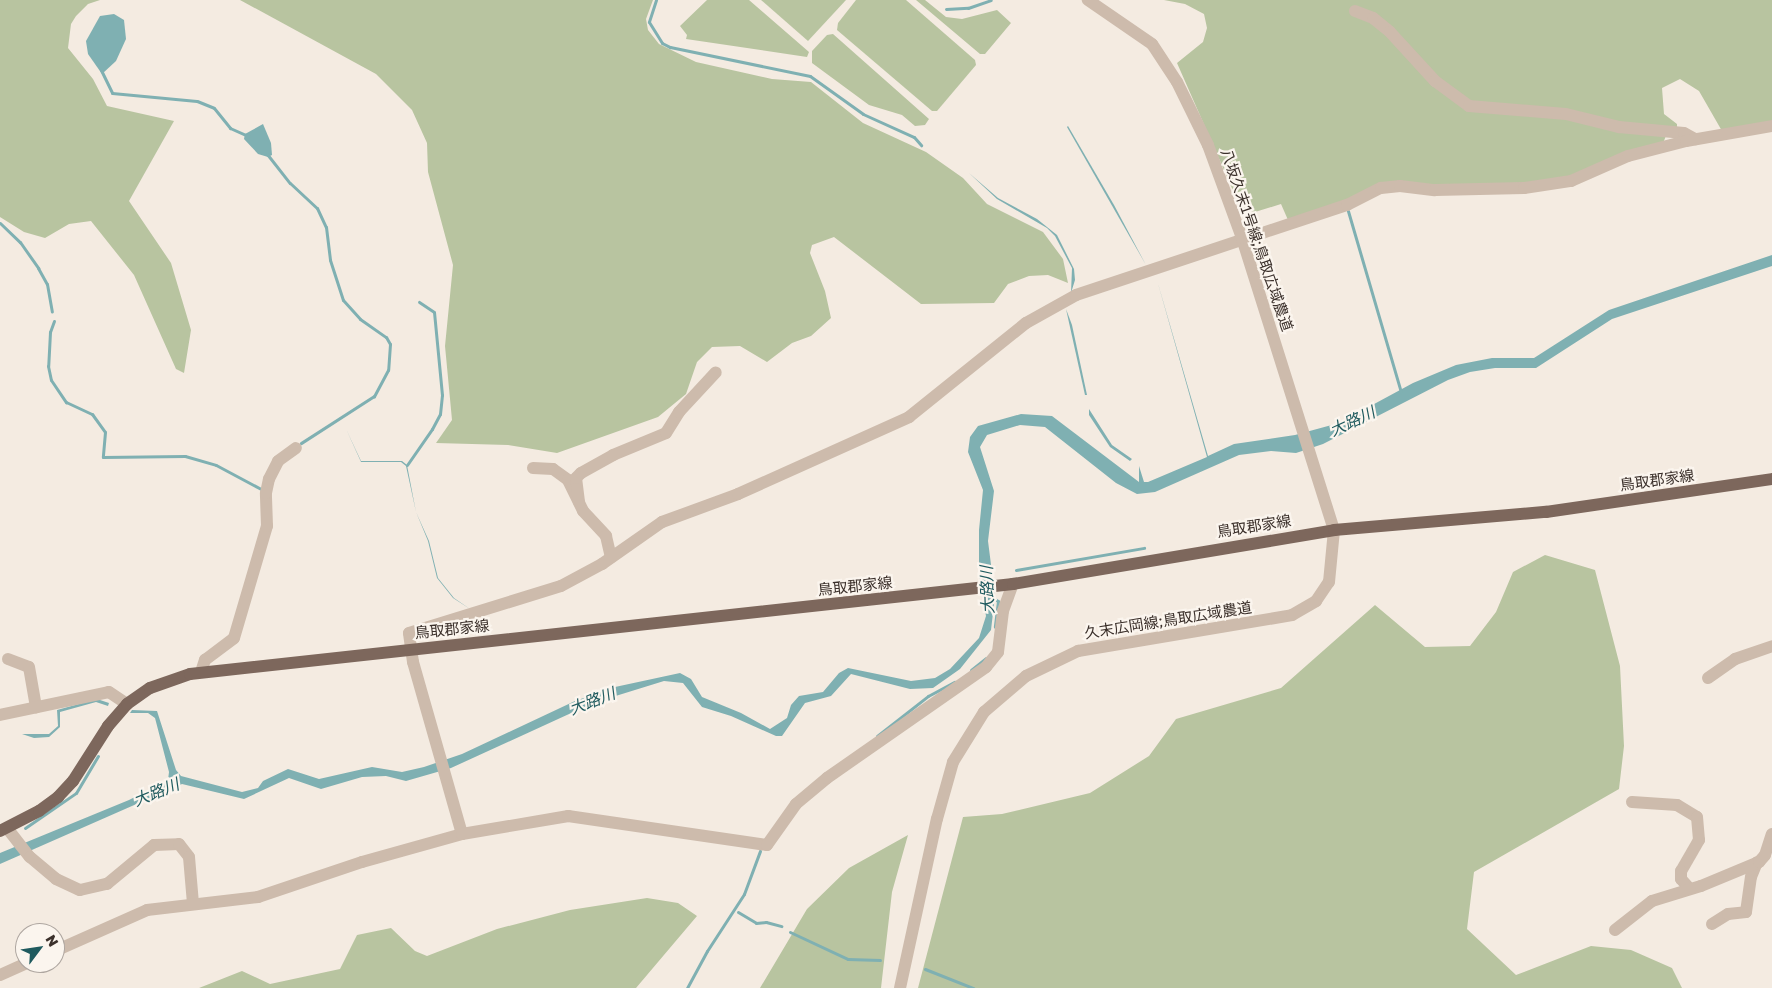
<!DOCTYPE html>
<html>
<head>
<meta charset="utf-8">
<style>
  body { margin:0 }
  #map { position:relative; width:1772px; height:988px; overflow:hidden; background:#f4ebe1; font-family:"Golos Text","Noto Sans JP",sans-serif }
  div>[style] { position:absolute }
  [style*='--x'] { left:calc(var(--x)*1px); top:calc(var(--y)*1px); width:calc(var(--w)*1px); rotate:calc(var(--a)*1deg) }
  .green>* { inset:0; background:#b8c4a0 }
  .water>* { inset:0; background:#7fb0b2 }
  .stream>* { height:3px; margin:-1.5px; padding:0 1.5px; transform-origin:1.5px; border-radius:1.5px; background:#7fb0b2 }
  .minor>* { height:12px; margin:-6px; padding:0 6px; transform-origin:6px; border-radius:6px; background:#cdbbac }
  .major>* { height:12px; margin:-6px; padding:0 6px; transform-origin:6px; border-radius:6px; background:#7d675c }
  span { translate:-50% -50%; white-space:nowrap; text-align:center; line-height:1.15; -webkit-text-stroke:4.5px #fbf5ee; paint-order:stroke }
  .street-label { font-size:15px; color:#3b302b }
  .water-label { font-size:16px; color:#1f5a5e; font-style:italic }
  .north { position:absolute; left:15px; top:923px; width:50px; height:50px; box-sizing:border-box; background:#fbf5ee; border:1px solid #aea6a0; border-radius:50%; rotate:59deg; font-size:14px; font-weight:700; line-height:20px; text-align:center; color:#3b302b }
  .north::after { content:''; display:block; margin:auto; width:18px; height:22px; background:#1f5a5e; clip-path:polygon(50% 0,100% 100%,50% 72%,0 100%) }
</style>
</head>
<body>
<div id="map">
  <div class="green">
    <i style="clip-path:polygon(0 0,100px 0,88px 4px,76px 16px,71px 24px,68px 48px,93px 79px,107px 106px,174px 121px,129px 201px,171px 263px,191px 330px,184px 373px,176px 369px,134px 275px,91px 221px,69px 224px,45px 238px,24px 232px,0 217px)"></i>
    <i style="clip-path:polygon(240px 0,653px 0,646px 19px,648px 30px,659px 44px,696px 62px,772px 79px,811px 82px,863px 123px,926px 152px,963px 178px,987px 204px,1043px 232px,1063px 259px,1068px 283px,1048px 275px,1029px 276px,1008px 284px,994px 303px,921px 304px,834px 237px,812px 245px,810px 253px,825px 291px,831px 318px,811px 336px,792px 343px,767px 362px,740px 346px,712px 347px,697px 362px,686px 394px,658px 417px,557px 453px,508px 445px,436px 443px,452px 420px,445px 346px,453px 265px,428px 172px,427px 143px,412px 110px,376px 74px)"></i>
    <i style="clip-path:polygon(707px 0,749px 0,809px 52px,807px 57px,686px 39px,687px 35px,680px 26px)"></i>
    <i style="clip-path:polygon(761px 0,846px 0,808px 41px)"></i>
    <i style="clip-path:polygon(856px 0,906px 0,975px 60px,976px 65px,937px 111px,932px 111px,837px 30px,838px 23px)"></i>
    <i style="clip-path:polygon(916px 0,925px 0,946px 17px,962px 19px,997px 10px,1011px 23px,985px 54px,980px 54px)"></i>
    <i style="clip-path:polygon(1164px 0,1772px 0,1772px 123px,1722px 131px,1699px 91px,1680px 79px,1662px 88px,1664px 114px,1677px 124px,1677px 130px,1602px 122px,1565px 112px,1469px 103px,1436px 80px,1375px 18px,1355px 9px,1353px 12px,1373px 21px,1389px 34px,1434px 83px,1466px 107px,1535px 113px,1615px 128px,1667px 133px,1662px 146px,1619px 157px,1570px 178px,1549px 183px,1478px 186px,1385px 184px,1330px 209px,1288px 220px,1281px 204px,1255px 212px,1243px 209px,1235px 195px,1177px 63px,1203px 42px,1207px 28px,1204px 14px,1185px 4px)"></i>
    <i style="clip-path:polygon(833px 34px,929px 119px,925px 125px,915px 126px,902px 115px,869px 105px,812px 63px,812px 51px,827px 35px)"></i>
    <i style="clip-path:polygon(1545px 555px,1595px 570px,1620px 666px,1624px 746px,1619px 789px,1474px 872px,1467px 929px,1516px 975px,1591px 946px,1631px 950px,1672px 968px,1682px 988px,918px 988px,963px 817px,1002px 814px,1090px 793px,1149px 756px,1176px 719px,1281px 688px,1375px 605px,1425px 647px,1470px 646px,1496px 612px,1513px 572px)"></i>
    <i style="clip-path:polygon(908px 835px,892px 892px,881px 988px,760px 988px,807px 909px,849px 868px)"></i>
    <i style="clip-path:polygon(647px 898px,678px 903px,697px 916px,636px 988px,199px 988px,242px 971px,270px 984px,340px 969px,357px 935px,391px 928px,415px 951px,427px 956px,497px 929px,570px 910px)"></i>
  </div>
  <div class="water">
    <i style="clip-path:polygon(114px 14px,124px 20px,126px 39px,116px 61px,102px 74px,88px 54px,86px 41px,100px 16px)"></i>
    <i style="clip-path:polygon(263px 124px,271px 143px,272px 155px,268px 157px,258px 154px,244px 139px,245px 134px)"></i>
    <i style="clip-path:polygon(1068px 126px,1114px 205px,1146px 265px,1067px 127px)"></i>
    <i style="clip-path:polygon(969px 173px,998px 198px,1037px 219px,1057px 235px,1074px 269px,1075px 280px,1071px 293px,1072px 268px,1055px 236px,1047px 228px,997px 199px)"></i>
    <i style="clip-path:polygon(1772px 255px,1772px 266px,1612px 319px,1536px 368px,1495px 368px,1470px 372px,1448px 380px,1323px 444px,1296px 453px,1271px 451px,1239px 455px,1155px 492px,1137px 494px,1116px 483px,1045px 427px,1020px 425px,987px 435px,980px 447px,994px 491px,988px 541px,995px 596px,991px 630px,960px 669px,933px 688px,910px 689px,851px 674px,831px 696px,805px 703px,782px 736px,776px 736px,731px 716px,702px 707px,683px 683px,664px 681px,593px 703px,451px 768px,406px 781px,386px 776px,362px 777px,321px 789px,289px 778px,244px 799px,182px 784px,0 864px,0 853px,129px 800px,168px 780px,169px 772px,155px 718px,148px 713px,130px 713px,132px 710px,157px 711px,176px 770px,181px 776px,242px 792px,258px 788px,263px 781px,288px 769px,319px 779px,372px 767px,402px 772px,424px 767px,462px 754px,575px 701px,615px 687px,680px 673px,691px 679px,702px 697px,741px 713px,770px 729px,787px 718px,791px 705px,799px 696px,823px 692px,839px 673px,848px 668px,911px 681px,935px 678px,950px 669px,979px 638px,986px 616px,979px 578px,979px 530px,983px 490px,968px 452px,970px 437px,978px 426px,1021px 414px,1052px 416px,1139px 482px,1139px 466px,1144px 482px,1148px 482px,1207px 457px,1157px 280px,1208px 456px,1234px 444px,1295px 435px,1339px 423px,1413px 383px,1456px 365px,1492px 358px,1534px 358px,1609px 310px)"></i>
    <i style="clip-path:polygon(1066px 309px,1072px 325px,1087px 395px,1085px 395px)"></i>
    <i style="clip-path:polygon(1089px 409px,1112px 445px,1132px 459px,1130px 461px,1110px 447px,1089px 415px)"></i>
    <i style="clip-path:polygon(346px 429px,361px 461px,402px 461px,407px 465px,416px 512px,429px 541px,438px 578px,454px 598px,470px 609px,453px 598px,437px 578px,428px 541px,416px 512px,406px 466px,401px 462px,361px 462px)"></i>
    <i style="clip-path:polygon(97px 699px,109px 703px,108px 706px,96px 702px,60px 712px,60px 727px,49px 737px,34px 738px,22px 734px,49px 734px,58px 726px,57px 710px)"></i>
  </div>
  <div class="stream">
    <i style="--x:656;--y:0;--w:23;--a:108"></i>
    <i style="--x:649;--y:22;--w:25;--a:58"></i>
    <i style="--x:662;--y:43;--w:9;--a:27"></i>
    <i style="--x:670;--y:47;--w:143;--a:11.7"></i>
    <i style="--x:810;--y:76;--w:65;--a:35.6"></i>
    <i style="--x:863;--y:114;--w:56;--a:24.3"></i>
    <i style="--x:914;--y:137;--w:11;--a:49"></i>
    <i style="--x:946;--y:9;--w:22;--a:-3"></i>
    <i style="--x:968;--y:8;--w:24;--a:-19"></i>
    <i style="--x:101;--y:70;--w:25;--a:64"></i>
    <i style="--x:112;--y:93;--w:85;--a:5.4"></i>
    <i style="--x:197;--y:101;--w:18;--a:22"></i>
    <i style="--x:214;--y:108;--w:26;--a:51"></i>
    <i style="--x:230;--y:128;--w:20;--a:24"></i>
    <i style="--x:267;--y:154;--w:37;--a:52"></i>
    <i style="--x:290;--y:183;--w:37;--a:43"></i>
    <i style="--x:317;--y:208;--w:21;--a:65"></i>
    <i style="--x:326;--y:227;--w:33;--a:83"></i>
    <i style="--x:330;--y:260;--w:42;--a:72"></i>
    <i style="--x:343;--y:300;--w:25;--a:48"></i>
    <i style="--x:360;--y:319;--w:32;--a:35"></i>
    <i style="--x:386;--y:337;--w:8;--a:60"></i>
    <i style="--x:390;--y:344;--w:26;--a:94"></i>
    <i style="--x:388;--y:370;--w:30;--a:118"></i>
    <i style="--x:374;--y:396;--w:87;--a:147.2"></i>
    <i style="--x:1348;--y:211;--w:189;--a:73.7"></i>
    <i style="--x:0;--y:223;--w:28;--a:44"></i>
    <i style="--x:20;--y:242;--w:32;--a:55"></i>
    <i style="--x:38;--y:268;--w:18;--a:61"></i>
    <i style="--x:47;--y:284;--w:28;--a:80"></i>
    <i style="--x:54;--y:321;--w:12;--a:110"></i>
    <i style="--x:50;--y:332;--w:34;--a:93"></i>
    <i style="--x:48;--y:366;--w:14;--a:78"></i>
    <i style="--x:51;--y:380;--w:27;--a:56"></i>
    <i style="--x:66;--y:402;--w:29;--a:25"></i>
    <i style="--x:92;--y:414;--w:22;--a:54"></i>
    <i style="--x:105;--y:432;--w:25;--a:95"></i>
    <i style="--x:103;--y:457;--w:82;--a:-0.7"></i>
    <i style="--x:185;--y:456;--w:32;--a:16"></i>
    <i style="--x:216;--y:465;--w:51;--a:28.1"></i>
    <i style="--x:407;--y:465;--w:44;--a:-55.2"></i>
    <i style="--x:432;--y:429;--w:17;--a:-62"></i>
    <i style="--x:440;--y:414;--w:19;--a:-84"></i>
    <i style="--x:442;--y:395;--w:83;--a:-95.5"></i>
    <i style="--x:434;--y:312;--w:18;--a:-146"></i>
    <i style="--x:1016;--y:570;--w:130;--a:-9.8"></i>
    <i style="--x:992;--y:597;--w:7;--a:34"></i>
    <i style="--x:998;--y:601;--w:26;--a:97"></i>
    <i style="--x:416;--y:638;--w:61;--a:-16.1"></i>
    <i style="--x:971;--y:670;--w:19;--a:-39"></i>
    <i style="--x:877;--y:736;--w:65;--a:-38.1"></i>
    <i style="--x:928;--y:696;--w:30;--a:-28"></i>
    <i style="--x:25;--y:828;--w:62;--a:-34.5"></i>
    <i style="--x:76;--y:793;--w:43;--a:-59.3"></i>
    <i style="--x:738;--y:912;--w:21;--a:31"></i>
    <i style="--x:756;--y:923;--w:10;--a:-6"></i>
    <i style="--x:766;--y:922;--w:16;--a:15"></i>
    <i style="--x:790;--y:932;--w:64;--a:25"></i>
    <i style="--x:848;--y:959;--w:32;--a:2"></i>
    <i style="--x:925;--y:969;--w:52;--a:21.6"></i>
    <i style="--x:687;--y:988;--w:42;--a:-61.6"></i>
    <i style="--x:707;--y:951;--w:68;--a:-57"></i>
    <i style="--x:744;--y:894;--w:46;--a:-69.6"></i>
  </div>
  <div class="minor">
    <i style="--x:1355;--y:11;--w:19;--a:21"></i>
    <i style="--x:1373;--y:18;--w:22;--a:39"></i>
    <i style="--x:1390;--y:32;--w:67;--a:47.4"></i>
    <i style="--x:1435;--y:81;--w:42;--a:36.3"></i>
    <i style="--x:1469;--y:106;--w:97;--a:4.7"></i>
    <i style="--x:1566;--y:114;--w:55;--a:13.8"></i>
    <i style="--x:1619;--y:127;--w:65;--a:5.3"></i>
    <i style="--x:1684;--y:133;--w:13;--a:29"></i>
    <i style="--x:533;--y:468;--w:20;--a:3"></i>
    <i style="--x:553;--y:469;--w:19;--a:36"></i>
    <i style="--x:568;--y:480;--w:34;--a:64"></i>
    <i style="--x:583;--y:511;--w:34;--a:47"></i>
    <i style="--x:606;--y:536;--w:22;--a:77"></i>
    <i style="--x:579;--y:502;--w:24;--a:-97"></i>
    <i style="--x:576;--y:478;--w:7;--a:-45"></i>
    <i style="--x:581;--y:473;--w:37;--a:-29"></i>
    <i style="--x:613;--y:455;--w:57;--a:-22.5"></i>
    <i style="--x:666;--y:433;--w:25;--a:-58"></i>
    <i style="--x:679;--y:412;--w:54;--a:-47.2"></i>
    <i style="--x:8;--y:659;--w:22;--a:21"></i>
    <i style="--x:29;--y:667;--w:41;--a:80.1"></i>
    <i style="--x:201;--y:672;--w:13;--a:-72"></i>
    <i style="--x:205;--y:660;--w:36;--a:-37"></i>
    <i style="--x:234;--y:638;--w:117;--a:-73.6"></i>
    <i style="--x:267;--y:526;--w:33;--a:-92"></i>
    <i style="--x:266;--y:493;--w:14;--a:-78"></i>
    <i style="--x:269;--y:479;--w:20;--a:-63"></i>
    <i style="--x:278;--y:461;--w:22;--a:-36"></i>
    <i style="--x:1708;--y:678;--w:33;--a:-35"></i>
    <i style="--x:1735;--y:659;--w:39;--a:-19"></i>
    <i style="--x:0;--y:715;--w:111;--a:-11.9"></i>
    <i style="--x:109;--y:692;--w:22;--a:34"></i>
    <i style="--x:1632;--y:802;--w:45;--a:3.8"></i>
    <i style="--x:1677;--y:805;--w:23;--a:31"></i>
    <i style="--x:1697;--y:817;--w:23;--a:85"></i>
    <i style="--x:1699;--y:840;--w:36;--a:120"></i>
    <i style="--x:1681;--y:871;--w:8;--a:90"></i>
    <i style="--x:1681;--y:879;--w:12;--a:48"></i>
    <i style="--x:7;--y:828;--w:37;--a:52"></i>
    <i style="--x:30;--y:857;--w:34;--a:40"></i>
    <i style="--x:56;--y:879;--w:26;--a:25"></i>
    <i style="--x:80;--y:890;--w:28;--a:-13"></i>
    <i style="--x:107;--y:884;--w:61;--a:-39.7"></i>
    <i style="--x:154;--y:845;--w:25;--a:-2"></i>
    <i style="--x:179;--y:844;--w:16;--a:52"></i>
    <i style="--x:189;--y:857;--w:47;--a:85.1"></i>
    <i style="--x:462;--y:834;--w:179;--a:-105.9"></i>
    <i style="--x:413;--y:662;--w:29;--a:-98"></i>
    <i style="--x:409;--y:633;--w:159;--a:-17.2"></i>
    <i style="--x:561;--y:586;--w:47;--a:-28.2"></i>
    <i style="--x:602;--y:564;--w:73;--a:-35"></i>
    <i style="--x:662;--y:522;--w:81;--a:-20.2"></i>
    <i style="--x:738;--y:494;--w:188;--a:-24.2"></i>
    <i style="--x:909;--y:417;--w:150;--a:-38.8"></i>
    <i style="--x:1026;--y:323;--w:57;--a:-29.2"></i>
    <i style="--x:1076;--y:295;--w:286;--a:-18.4"></i>
    <i style="--x:1347;--y:205;--w:38;--a:-27"></i>
    <i style="--x:1381;--y:188;--w:19;--a:-6"></i>
    <i style="--x:1400;--y:186;--w:35;--a:7"></i>
    <i style="--x:1435;--y:190;--w:89;--a:-1.3"></i>
    <i style="--x:1524;--y:188;--w:48;--a:-8.5"></i>
    <i style="--x:1571;--y:181;--w:62;--a:-23.7"></i>
    <i style="--x:1628;--y:156;--w:60;--a:-14.5"></i>
    <i style="--x:1686;--y:141;--w:87;--a:-9.9"></i>
    <i style="--x:1712;--y:924;--w:19;--a:-32"></i>
    <i style="--x:1728;--y:914;--w:18;--a:-6"></i>
    <i style="--x:1746;--y:912;--w:35;--a:-82"></i>
    <i style="--x:1751;--y:877;--w:16;--a:-68"></i>
    <i style="--x:1615;--y:930;--w:47;--a:-38.1"></i>
    <i style="--x:1652;--y:901;--w:51;--a:-17"></i>
    <i style="--x:1701;--y:886;--w:63;--a:-22.5"></i>
    <i style="--x:1759;--y:862;--w:9;--a:-49"></i>
    <i style="--x:1765;--y:855;--w:22;--a:-72"></i>
    <i style="--x:55;--y:951;--w:101;--a:-24"></i>
    <i style="--x:147;--y:910;--w:112;--a:-6.7"></i>
    <i style="--x:258;--y:897;--w:110;--a:-18.6"></i>
    <i style="--x:362;--y:862;--w:104;--a:-15.6"></i>
    <i style="--x:462;--y:834;--w:108;--a:-9.6"></i>
    <i style="--x:568;--y:816;--w:201;--a:8.3"></i>
    <i style="--x:767;--y:845;--w:50;--a:-54.7"></i>
    <i style="--x:796;--y:804;--w:40;--a:-40"></i>
    <i style="--x:827;--y:778;--w:194;--a:-34.9"></i>
    <i style="--x:986;--y:667;--w:19;--a:-51"></i>
    <i style="--x:998;--y:652;--w:41;--a:-83"></i>
    <i style="--x:1003;--y:611;--w:29;--a:-70"></i>
    <i style="--x:0;--y:975;--w:30;--a:-24"></i>
    <i style="--x:900;--y:988;--w:173;--a:-77.7"></i>
    <i style="--x:937;--y:819;--w:59;--a:-74.3"></i>
    <i style="--x:953;--y:762;--w:59;--a:-58.2"></i>
    <i style="--x:984;--y:712;--w:55;--a:-40.6"></i>
    <i style="--x:1026;--y:676;--w:58;--a:-25.7"></i>
    <i style="--x:1078;--y:651;--w:217;--a:-9.5"></i>
    <i style="--x:1292;--y:615;--w:28;--a:-30"></i>
    <i style="--x:1316;--y:601;--w:23;--a:-56"></i>
    <i style="--x:1329;--y:582;--w:52;--a:-84.5"></i>
    <i style="--x:1334;--y:530;--w:306;--a:-107.5"></i>
    <i style="--x:1242;--y:238;--w:99;--a:-110.1"></i>
    <i style="--x:1208;--y:145;--w:70;--a:-116.2"></i>
    <i style="--x:1177;--y:82;--w:45;--a:-123.3"></i>
    <i style="--x:1152;--y:44;--w:78;--a:-145.5"></i>
  </div>
  <div class="major">
    <i style="--x:0;--y:831;--w:44;--a:-27.1"></i>
    <i style="--x:39;--y:811;--w:24;--a:-36"></i>
    <i style="--x:58;--y:797;--w:22;--a:-47"></i>
    <i style="--x:73;--y:781;--w:65;--a:-57.5"></i>
    <i style="--x:108;--y:726;--w:29;--a:-49"></i>
    <i style="--x:127;--y:704;--w:28;--a:-35"></i>
    <i style="--x:150;--y:688;--w:42;--a:-19.3"></i>
    <i style="--x:190;--y:674;--w:828;--a:-6.24"></i>
    <i style="--x:1013;--y:584;--w:326;--a:-9.5"></i>
    <i style="--x:1334;--y:530;--w:213;--a:-4.9"></i>
    <i style="--x:1546;--y:512;--w:228;--a:-8.3"></i>
  </div>
  <div class="street-label">
    <span style="left:1257px;top:240px;rotate:71deg">八坂久末1号線;鳥取広域農道</span>
    <span style="left:1657px;top:480px;rotate:-8deg">鳥取郡家線</span>
    <span style="left:1254px;top:526px;rotate:-9deg">鳥取郡家線</span>
    <span style="left:855px;top:586px;rotate:-6deg">鳥取郡家線</span>
    <span style="left:1168px;top:620px;rotate:-9deg">久末広岡線;鳥取広域農道</span>
    <span style="left:452px;top:629px;rotate:-6deg">鳥取郡家線</span>
  </div>
  <div class="water-label">
    <span style="left:1352px;top:421px;rotate:-25deg">大路川</span>
    <span style="left:987px;top:590px;rotate:-92deg">大路川</span>
    <span style="left:592px;top:701px;rotate:-21deg">大路川</span>
    <span style="left:156px;top:792px;rotate:-22deg">大路川</span>
  </div>
  <div class="north">N</div>
</div>
</body>
</html>
